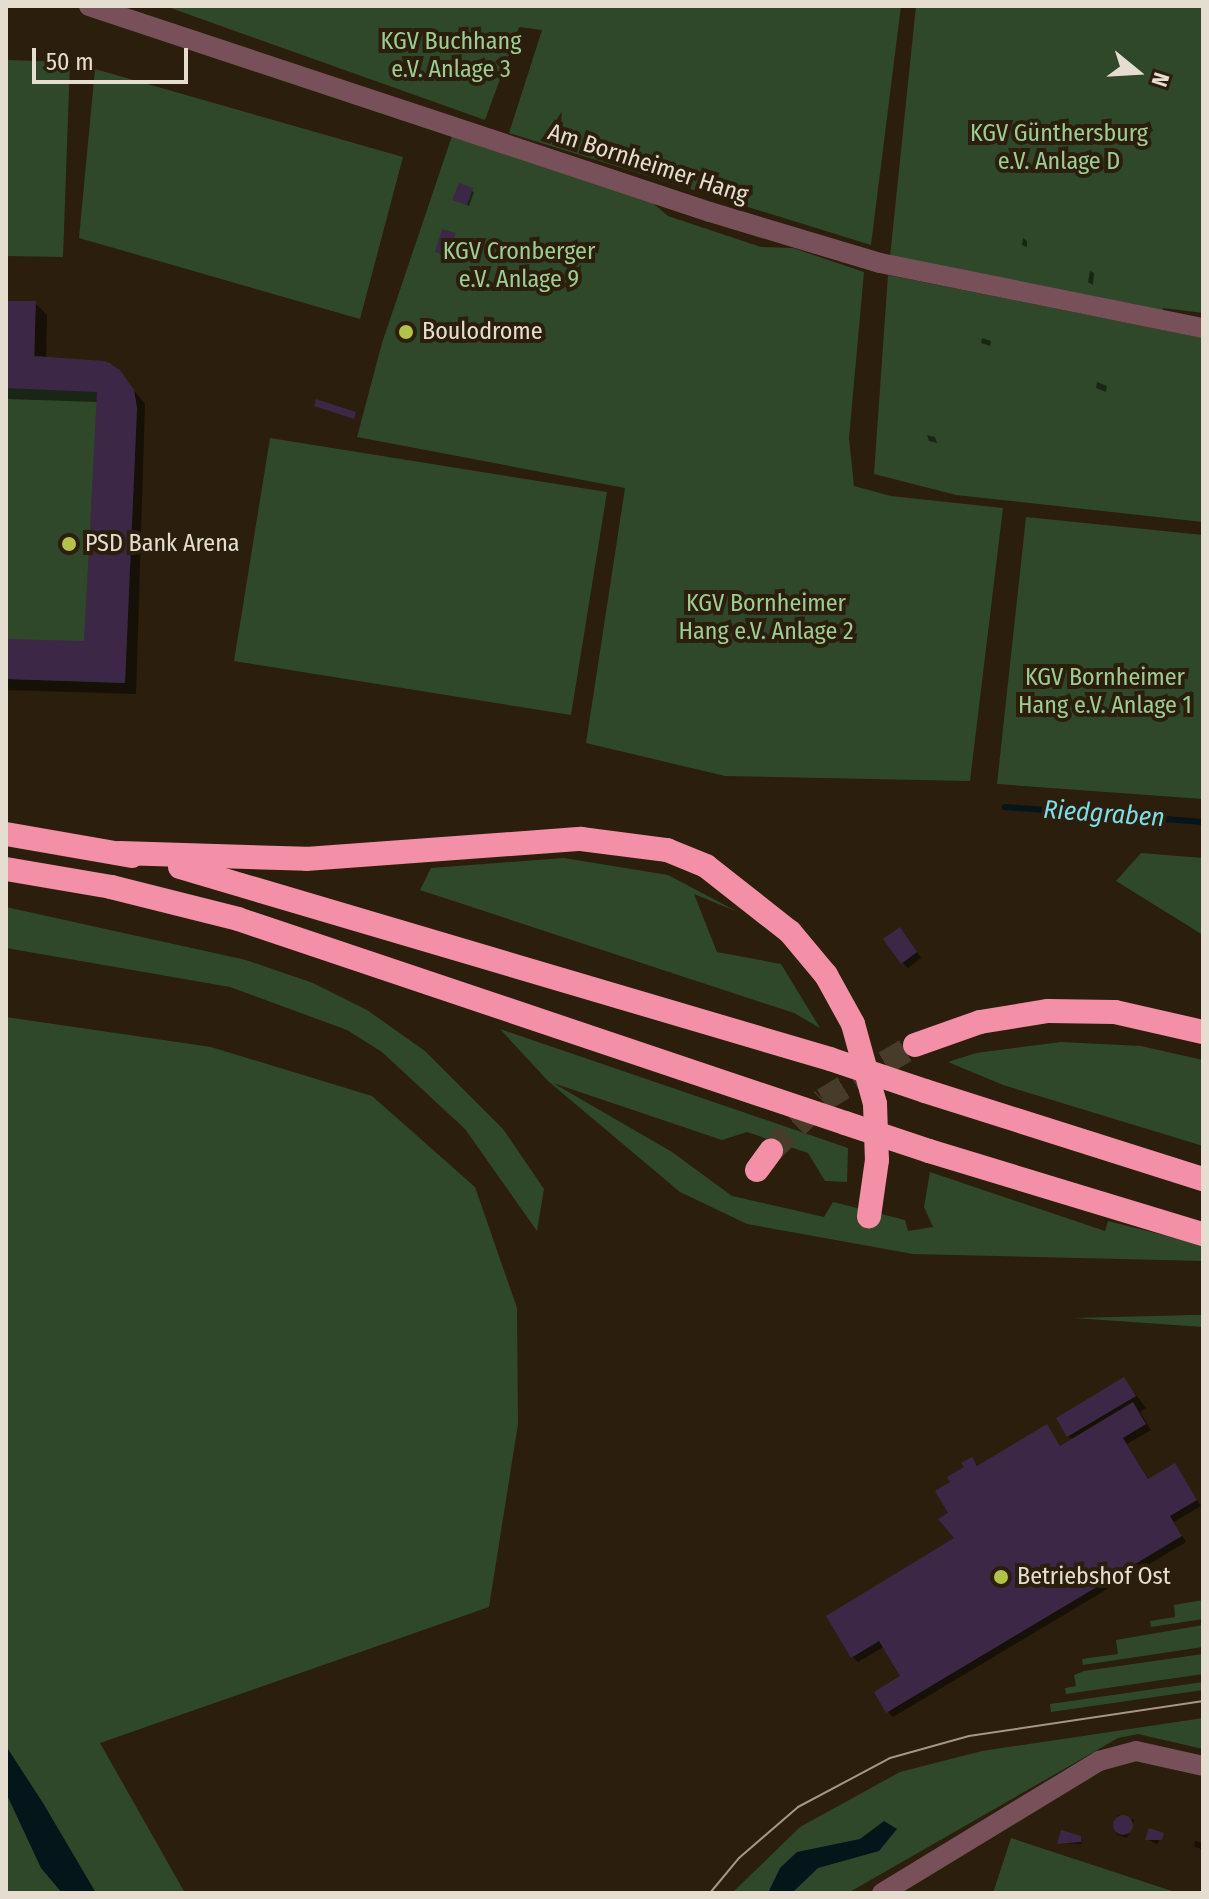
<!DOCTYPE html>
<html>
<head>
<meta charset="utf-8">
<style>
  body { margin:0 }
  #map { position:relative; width:1209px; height:1899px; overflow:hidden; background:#2b1e0c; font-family:"Fira Sans Condensed",sans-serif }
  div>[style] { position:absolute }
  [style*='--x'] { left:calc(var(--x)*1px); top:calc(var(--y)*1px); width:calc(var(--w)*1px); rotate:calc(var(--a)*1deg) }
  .green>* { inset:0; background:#2f482a }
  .water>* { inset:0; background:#041619 }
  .shadow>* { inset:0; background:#0007 }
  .stream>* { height:6px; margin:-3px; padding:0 3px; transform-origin:3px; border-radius:3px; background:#041619 }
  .building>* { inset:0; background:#3d2747 }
  .round { border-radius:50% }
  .highway-tunnel>* { height:24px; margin-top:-12px; transform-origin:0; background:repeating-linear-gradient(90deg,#473b2a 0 24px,transparent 0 36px) }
  .street>* { height:20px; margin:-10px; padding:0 10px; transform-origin:10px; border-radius:10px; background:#785059 }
  .highway>* { height:24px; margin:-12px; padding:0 12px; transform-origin:12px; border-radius:12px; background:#f38fa6 }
  .tram>* { height:2px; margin:-1px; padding:0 1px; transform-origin:1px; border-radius:1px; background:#a29789 }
  .highway-bridge>* { height:24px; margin:-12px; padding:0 12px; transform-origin:12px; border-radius:12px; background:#f38fa6 }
  .dots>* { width:22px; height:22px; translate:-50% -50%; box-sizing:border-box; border:4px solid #2b1e0c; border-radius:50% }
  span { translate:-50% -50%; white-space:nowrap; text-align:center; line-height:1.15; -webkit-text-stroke:8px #2b1e0c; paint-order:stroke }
  .park-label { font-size:24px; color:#9ecd94 }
  .street-label { font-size:24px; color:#e6ddd1 }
  .poi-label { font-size:24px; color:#e6ddd1 }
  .left { translate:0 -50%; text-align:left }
  .water-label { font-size:26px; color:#7dddea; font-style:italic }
  .frame { position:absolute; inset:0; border:8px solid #e6ddd1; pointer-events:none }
  .north { position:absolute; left:1097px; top:32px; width:80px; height:80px; -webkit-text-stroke:6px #2b1e0c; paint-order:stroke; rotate:108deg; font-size:22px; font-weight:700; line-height:32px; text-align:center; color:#e6ddd1 }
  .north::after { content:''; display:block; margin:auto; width:28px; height:36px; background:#e6ddd1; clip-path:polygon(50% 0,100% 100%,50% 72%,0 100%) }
  .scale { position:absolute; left:32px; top:48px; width:156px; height:36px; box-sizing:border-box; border:4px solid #e6ddd1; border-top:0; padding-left:10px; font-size:24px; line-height:28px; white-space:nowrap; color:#e6ddd1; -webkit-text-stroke:6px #2b1e0c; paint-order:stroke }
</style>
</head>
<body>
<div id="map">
  <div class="green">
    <i style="clip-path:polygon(165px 6px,901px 6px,871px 245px,509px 133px,542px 30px,519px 27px,485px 120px)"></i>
    <i style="clip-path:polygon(916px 6px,1203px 6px,1203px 313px,1163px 308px,1161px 313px,890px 257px)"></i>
    <i style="clip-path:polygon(6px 60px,70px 62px,63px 257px,6px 256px)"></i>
    <i style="clip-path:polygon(95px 69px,403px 157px,360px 319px,79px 238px)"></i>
    <i style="clip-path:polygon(452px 136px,648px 199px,668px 216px,761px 247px,793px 248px,864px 272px,849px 438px,854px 486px,891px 496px,1003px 508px,970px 781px,725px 776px,586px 743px,625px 488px,357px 437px,382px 343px)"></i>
    <i style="clip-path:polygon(888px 275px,1203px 338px,1203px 522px,956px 495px,874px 474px)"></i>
    <i style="clip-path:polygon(6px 330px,35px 331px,35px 356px,110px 363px,134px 390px,137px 408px,125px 683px,6px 679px)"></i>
    <i style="clip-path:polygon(270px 438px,607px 492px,571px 715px,234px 661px)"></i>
    <i style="clip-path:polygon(1026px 517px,1203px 535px,1203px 799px,997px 784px)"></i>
    <i style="clip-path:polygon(1141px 853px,1203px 858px,1203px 935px,1116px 881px)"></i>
    <i style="clip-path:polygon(564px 858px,668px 875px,738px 912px,694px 894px,717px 952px,781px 964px,820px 1028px,794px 1013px,420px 890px,431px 868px)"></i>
    <i style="clip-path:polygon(6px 907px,246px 960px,313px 983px,367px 1010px,425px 1051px,503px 1129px,544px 1189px,537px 1231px,465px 1129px,382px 1052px,347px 1030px,230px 987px,6px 948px)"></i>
    <i style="clip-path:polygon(6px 1017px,211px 1047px,372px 1096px,475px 1187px,517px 1308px,518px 1424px,489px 1607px,100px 1743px,185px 1893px,6px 1893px)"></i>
    <i style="clip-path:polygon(500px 1029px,848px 1148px,847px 1182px,825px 1181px,808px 1153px,747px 1132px,722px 1140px,553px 1083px,672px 1152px,732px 1196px,824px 1217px,833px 1202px,905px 1220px,908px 1231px,933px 1227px,924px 1207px,930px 1172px,1105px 1231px,1108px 1221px,1203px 1245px,1203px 1261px,913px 1254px,747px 1224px,680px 1192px,548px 1081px)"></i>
    <i style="clip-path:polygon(1061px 1042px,1141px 1046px,1203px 1060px,1203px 1146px,1003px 1085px,948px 1062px,976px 1053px)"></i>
    <i style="clip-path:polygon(1203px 1315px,1203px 1327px,1074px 1318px,1193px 1315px)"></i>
    <i style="clip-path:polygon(1203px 1600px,1203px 1619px,1151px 1627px,1150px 1621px,1175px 1617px,1174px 1605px)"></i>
    <i style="clip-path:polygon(1203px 1625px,1203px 1647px,1083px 1665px,1082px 1659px,1118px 1654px,1116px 1640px)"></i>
    <i style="clip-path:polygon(1203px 1654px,1203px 1674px,1066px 1694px,1065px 1688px,1076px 1686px,1074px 1675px,1084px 1671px)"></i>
    <i style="clip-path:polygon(1203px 1682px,1203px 1690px,1051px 1712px,1050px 1704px)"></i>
    <i style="clip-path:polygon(1203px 1718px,1203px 1749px,1138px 1734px,1118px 1738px,848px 1893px,732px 1893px,800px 1827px,900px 1772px,982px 1751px)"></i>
    <i style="clip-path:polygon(1011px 1838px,1178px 1893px,993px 1893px)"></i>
  </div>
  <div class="water">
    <i style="clip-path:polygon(6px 1746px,43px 1803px,96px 1893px,62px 1893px,41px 1868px,6px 1793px)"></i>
    <i style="clip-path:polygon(884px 1821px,897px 1829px,879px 1851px,818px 1868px,792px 1893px,768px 1893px,780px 1868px,797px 1852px,860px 1839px)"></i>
  </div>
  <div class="shadow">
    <i style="clip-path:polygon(460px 186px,474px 192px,469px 206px,455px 200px)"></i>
    <i style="clip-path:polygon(455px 235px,451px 257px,440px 254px,438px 252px)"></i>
    <i style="clip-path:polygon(1023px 238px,1027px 241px,1027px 247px,1022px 245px)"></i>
    <i style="clip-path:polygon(1090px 271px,1094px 273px,1093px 285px,1088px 282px)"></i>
    <i style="clip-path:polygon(6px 302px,35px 303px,47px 315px,46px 359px,119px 372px,145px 404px,136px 694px,6px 690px,6px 641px,86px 643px,98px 402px,6px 399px)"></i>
    <i style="clip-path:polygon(982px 338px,991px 341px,990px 346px,981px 343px)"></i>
    <i style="clip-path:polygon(1097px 382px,1107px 386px,1106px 392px,1096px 388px)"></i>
    <i style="clip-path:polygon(927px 435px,935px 437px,937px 443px,929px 441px)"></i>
    <i style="clip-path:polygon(905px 935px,921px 958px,908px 968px,902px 962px)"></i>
    <i style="clip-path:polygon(1124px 1379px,1146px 1408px,1140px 1412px,1151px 1430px,1127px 1444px,1149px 1480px,1174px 1465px,1201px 1506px,1174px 1522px,1186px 1542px,893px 1717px,888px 1712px,903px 1677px,885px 1646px,858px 1662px,852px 1656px,957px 1539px,950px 1514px,952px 1483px,972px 1459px,978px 1467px,1047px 1426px,1061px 1447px,1073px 1440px,1068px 1436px)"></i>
    <i style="clip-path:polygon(1118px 1815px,1134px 1820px,1127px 1838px,1116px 1834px)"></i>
    <i style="clip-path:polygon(1163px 1835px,1157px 1844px,1147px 1839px)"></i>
    <i style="clip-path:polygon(1080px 1838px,1082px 1844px,1059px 1843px)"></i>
    <i style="clip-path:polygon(1195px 1841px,1203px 1843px,1203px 1850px,1194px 1846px)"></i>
  </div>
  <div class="stream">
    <i style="--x:1005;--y:807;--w:199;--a:4.3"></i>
  </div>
  <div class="building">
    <i style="clip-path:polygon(459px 183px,473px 188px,467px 205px,452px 200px)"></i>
    <i style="clip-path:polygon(442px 229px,456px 233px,449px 256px,435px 252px)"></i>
    <i style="clip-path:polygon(6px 301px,36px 301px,34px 356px,105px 361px,120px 370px,134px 390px,137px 408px,125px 683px,6px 679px,6px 639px,84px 641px,97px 392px,6px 388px)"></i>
    <i style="clip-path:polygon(316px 399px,356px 412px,354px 419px,314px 406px)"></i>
    <i style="clip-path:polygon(900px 927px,917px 952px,901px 964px,883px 939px)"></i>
    <i style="clip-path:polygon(1124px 1377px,1136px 1396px,1067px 1437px,1056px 1418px)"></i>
    <i style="clip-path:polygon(1133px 1402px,1146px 1424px,1123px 1438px,1148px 1479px,1175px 1463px,1197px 1500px,1170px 1516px,1182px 1536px,886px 1713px,874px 1692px,900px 1676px,879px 1641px,851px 1658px,826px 1616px,954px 1538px,938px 1519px,948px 1513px,935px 1491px,950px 1482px,947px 1477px,964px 1467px,961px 1463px,972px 1457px,977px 1466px,1047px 1424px,1060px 1446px)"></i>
    <i class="round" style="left:1113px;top:1815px;width:20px;height:20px"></i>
    <i style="clip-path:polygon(1149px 1828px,1164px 1833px,1162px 1840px,1145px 1840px)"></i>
    <i style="clip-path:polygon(1061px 1830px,1081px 1836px,1081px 1842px,1057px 1844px)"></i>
  </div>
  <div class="highway-tunnel">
    <i style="--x:771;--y:1151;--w:73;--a:-44.4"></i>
    <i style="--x:823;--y:1100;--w:107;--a:-30.9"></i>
  </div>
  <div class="street">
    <i style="--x:89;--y:6;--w:654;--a:18.35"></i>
    <i style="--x:710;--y:212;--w:177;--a:16.7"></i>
    <i style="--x:880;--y:263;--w:329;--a:11.4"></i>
    <i style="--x:882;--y:1893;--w:254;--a:-31.3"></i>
    <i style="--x:1099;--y:1761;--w:38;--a:-15"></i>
    <i style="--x:1136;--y:1751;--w:69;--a:12.6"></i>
  </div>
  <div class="highway">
    <i style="--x:6;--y:834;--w:128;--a:9.9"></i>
    <i style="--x:120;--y:853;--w:186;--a:1.8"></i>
    <i style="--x:306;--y:859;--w:276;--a:-4.2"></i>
    <i style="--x:581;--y:839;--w:87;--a:7.3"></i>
    <i style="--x:667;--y:850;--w:42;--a:22.3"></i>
    <i style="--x:706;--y:866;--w:107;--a:38.2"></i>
    <i style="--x:790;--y:932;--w:56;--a:50.1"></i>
    <i style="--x:826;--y:975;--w:56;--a:61.1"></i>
    <i style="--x:853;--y:1024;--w:83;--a:74.6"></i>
    <i style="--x:875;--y:1104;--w:56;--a:88"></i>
    <i style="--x:877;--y:1160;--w:57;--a:98.1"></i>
    <i style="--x:180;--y:867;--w:678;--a:16.46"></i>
    <i style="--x:6;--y:869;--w:107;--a:9.7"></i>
    <i style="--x:111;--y:887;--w:131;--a:14.1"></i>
    <i style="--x:238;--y:919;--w:640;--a:18.58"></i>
    <i style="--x:915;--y:1045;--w:69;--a:-19.5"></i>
    <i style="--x:980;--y:1022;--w:69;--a:-9.2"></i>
    <i style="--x:1048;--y:1011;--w:67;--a:0.9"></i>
    <i style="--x:1115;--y:1012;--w:90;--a:12.8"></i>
    <i style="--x:925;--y:1091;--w:292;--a:17.6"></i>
    <i style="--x:929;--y:1151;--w:286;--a:16.9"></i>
    <i style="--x:757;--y:1170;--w:24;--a:-54"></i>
  </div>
  <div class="tram">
    <i style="--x:710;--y:1893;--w:45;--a:-50.4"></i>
    <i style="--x:739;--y:1858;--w:78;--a:-40.8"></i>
    <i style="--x:798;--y:1807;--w:104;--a:-28"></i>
    <i style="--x:890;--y:1758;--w:82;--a:-15.6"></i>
    <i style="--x:969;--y:1736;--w:237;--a:-8.5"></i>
  </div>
  <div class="highway-bridge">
    <i style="--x:830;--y:1059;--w:100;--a:18.6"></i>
    <i style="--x:845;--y:1123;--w:89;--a:18.4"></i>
  </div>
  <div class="dots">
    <i style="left:406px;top:332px;background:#b3c24b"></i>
    <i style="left:69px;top:544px;background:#b3c24b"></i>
    <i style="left:1001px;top:1577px;background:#b3c24b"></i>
  </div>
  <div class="park-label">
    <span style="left:451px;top:56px">KGV Buchhang<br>e.V. Anlage 3</span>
    <span style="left:1059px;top:148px">KGV Günthersburg<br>e.V. Anlage D</span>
    <span style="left:519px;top:266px">KGV Cronberger<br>e.V. Anlage 9</span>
    <span style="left:766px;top:618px">KGV Bornheimer<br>Hang e.V. Anlage 2</span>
    <span style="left:1105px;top:692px">KGV Bornheimer<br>Hang e.V. Anlage 1</span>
  </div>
  <div class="street-label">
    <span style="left:648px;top:164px;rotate:18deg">Am Bornheimer Hang</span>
  </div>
  <div class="poi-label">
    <span class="left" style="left:422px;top:332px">Boulodrome</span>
    <span class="left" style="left:85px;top:544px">PSD Bank Arena</span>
    <span class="left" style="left:1017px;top:1577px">Betriebshof Ost</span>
  </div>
  <div class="water-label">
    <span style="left:1104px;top:814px;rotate:4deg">Riedgraben</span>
  </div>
  <div class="frame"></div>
  <div class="north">N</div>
  <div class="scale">50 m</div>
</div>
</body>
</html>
